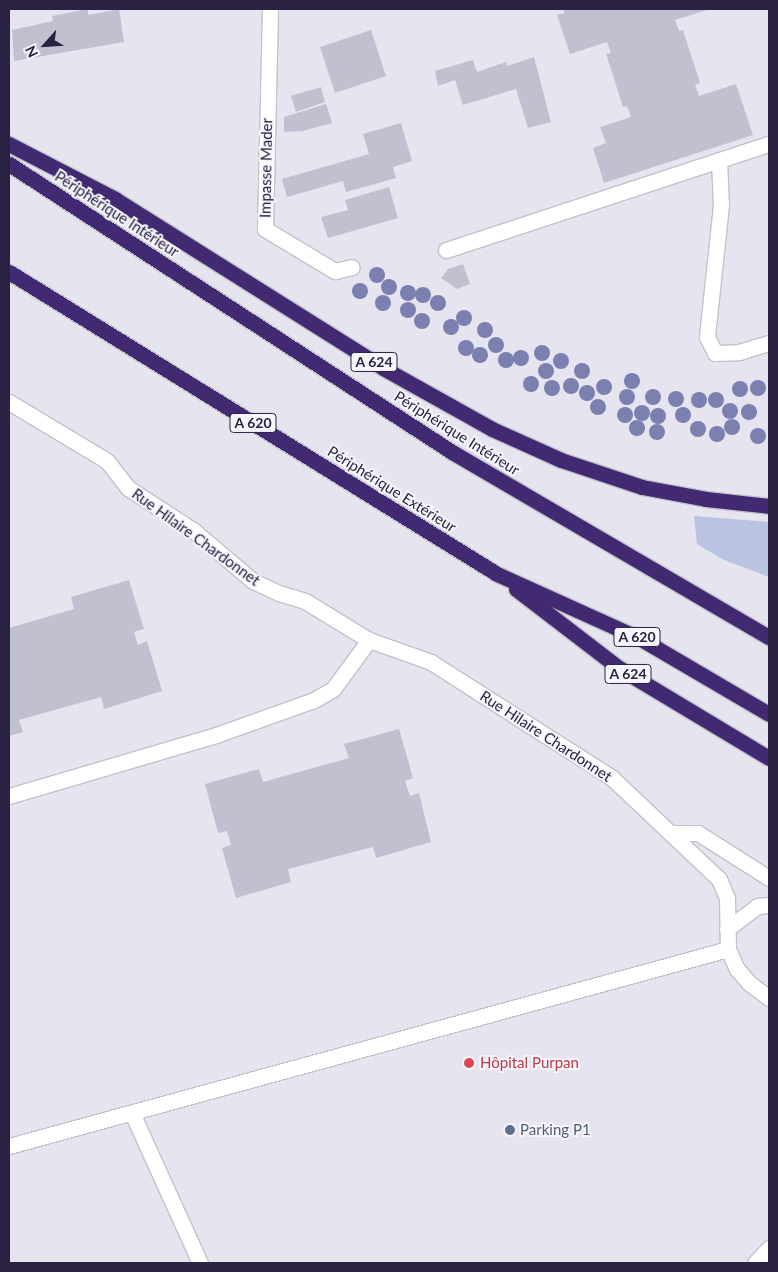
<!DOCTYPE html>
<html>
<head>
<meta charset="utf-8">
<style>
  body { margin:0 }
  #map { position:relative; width:778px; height:1272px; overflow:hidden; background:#e5e4ef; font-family:Lato,sans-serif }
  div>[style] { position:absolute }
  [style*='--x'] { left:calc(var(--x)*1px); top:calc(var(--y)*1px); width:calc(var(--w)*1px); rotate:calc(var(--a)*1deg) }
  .green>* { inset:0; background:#bbc3e2 }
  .building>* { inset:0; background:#c1c0d0 }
  .roads { filter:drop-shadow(1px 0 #c3c1ca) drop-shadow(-1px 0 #c3c1ca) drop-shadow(0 1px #c3c1ca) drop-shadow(0 -1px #c3c1ca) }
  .lane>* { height:15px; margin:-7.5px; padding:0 7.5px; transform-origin:7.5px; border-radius:7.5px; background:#fff }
  .street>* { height:15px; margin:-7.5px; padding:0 7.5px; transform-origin:7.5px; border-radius:7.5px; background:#fff }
  .highway>* { height:15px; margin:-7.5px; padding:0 7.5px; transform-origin:7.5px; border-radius:7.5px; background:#412a72 }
  .trees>* { width:16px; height:16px; margin:-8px; border-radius:50%; background:#7c80b1 }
  .dots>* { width:14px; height:14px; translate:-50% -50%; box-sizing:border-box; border:2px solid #f6f5fb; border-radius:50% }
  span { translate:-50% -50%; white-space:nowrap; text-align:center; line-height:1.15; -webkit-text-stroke:4px #f6f5fb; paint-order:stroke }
  .shield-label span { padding:1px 4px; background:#f6f5fb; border:1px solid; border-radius:4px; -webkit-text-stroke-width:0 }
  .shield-label { font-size:14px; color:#2a2143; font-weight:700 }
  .street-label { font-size:15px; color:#2a2143 }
  .health-label { font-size:15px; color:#be3a42 }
  .left { translate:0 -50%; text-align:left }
  .service-label { font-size:15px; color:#4e5e75 }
  .frame { position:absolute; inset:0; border:10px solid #2a2143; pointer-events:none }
  .north { position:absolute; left:20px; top:20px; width:50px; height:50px; -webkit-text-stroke:4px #f6f5fb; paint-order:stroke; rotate:244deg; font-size:14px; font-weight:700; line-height:20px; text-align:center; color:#2a2143 }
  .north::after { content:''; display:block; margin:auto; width:18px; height:22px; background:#2a2143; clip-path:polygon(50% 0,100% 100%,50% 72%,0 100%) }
</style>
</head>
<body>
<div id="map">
  <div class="green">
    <i style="clip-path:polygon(694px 516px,769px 522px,769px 577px,724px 560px,697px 544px)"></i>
  </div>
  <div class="building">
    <i style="clip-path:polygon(88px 9px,88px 15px,119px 9px,124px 42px,14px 61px,12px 30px,53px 21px,52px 16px)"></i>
    <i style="clip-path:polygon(563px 9px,710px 9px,675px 20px,679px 31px,683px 30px,700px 83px,695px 85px,699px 96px,736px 84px,753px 135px,604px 183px,593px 148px,606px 143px,600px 127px,631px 117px,627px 106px,623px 107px,606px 54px,611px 53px,607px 42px,570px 54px,557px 15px,565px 13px)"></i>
    <i style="clip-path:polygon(371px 30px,386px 76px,335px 93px,320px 47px)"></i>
    <i style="clip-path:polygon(534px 57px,551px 122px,528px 128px,516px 89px,463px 105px,455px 80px,438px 86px,435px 71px,473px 60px,477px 72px,506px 62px,507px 66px)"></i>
    <i style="clip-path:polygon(321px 87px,325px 102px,296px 112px,291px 96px)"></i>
    <i style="clip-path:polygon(326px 104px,332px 123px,303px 131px,284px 132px,284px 117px)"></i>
    <i style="clip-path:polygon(401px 123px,412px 161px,393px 167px,396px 178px,346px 192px,343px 181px,287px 197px,282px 179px,369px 154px,363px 134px)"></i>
    <i style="clip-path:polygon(389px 187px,398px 218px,328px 238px,321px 217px,348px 210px,345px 200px)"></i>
    <i style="clip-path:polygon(463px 264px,470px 284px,457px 289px,441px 278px,448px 269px)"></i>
    <i style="clip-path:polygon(129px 580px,144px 629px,134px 632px,138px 645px,147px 641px,162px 691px,104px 709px,101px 697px,19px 720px,23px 732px,9px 736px,9px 628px,74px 609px,71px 597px)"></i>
    <i style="clip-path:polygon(399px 729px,413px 778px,405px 781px,410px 796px,419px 793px,431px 842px,376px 858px,373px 847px,288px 869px,291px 882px,236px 898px,222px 848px,231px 845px,227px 831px,218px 833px,205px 784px,259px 769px,263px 782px,349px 758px,344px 744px)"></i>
  </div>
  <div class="roads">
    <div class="lane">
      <i style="--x:719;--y:160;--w:45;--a:87.5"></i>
      <i style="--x:721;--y:205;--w:133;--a:96.1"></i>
      <i style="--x:707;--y:337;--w:18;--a:63"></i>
      <i style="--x:715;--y:353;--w:24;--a:-2"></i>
      <i style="--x:739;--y:352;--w:31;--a:-17"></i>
      <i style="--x:446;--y:250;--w:340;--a:-18.2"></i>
      <i style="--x:132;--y:1113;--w:165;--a:65.6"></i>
      <i style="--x:755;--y:1263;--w:21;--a:-47"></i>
    </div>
    <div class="street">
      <i style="--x:270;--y:9;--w:220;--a:91.3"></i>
      <i style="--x:265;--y:229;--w:82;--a:31"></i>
      <i style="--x:335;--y:271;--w:17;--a:-13"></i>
      <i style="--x:9;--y:402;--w:114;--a:31"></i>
      <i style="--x:107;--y:461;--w:34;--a:52"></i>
      <i style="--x:128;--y:488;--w:79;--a:33.1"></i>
      <i style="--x:194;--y:531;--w:77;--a:40.3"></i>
      <i style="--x:253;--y:581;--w:29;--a:25"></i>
      <i style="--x:279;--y:593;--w:27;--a:17"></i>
      <i style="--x:305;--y:601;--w:75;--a:31.4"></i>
      <i style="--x:369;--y:640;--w:66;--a:19.5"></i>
      <i style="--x:431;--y:662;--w:214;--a:32.6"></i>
      <i style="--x:611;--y:777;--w:149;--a:43.4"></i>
      <i style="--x:719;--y:879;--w:21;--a:67"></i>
      <i style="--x:727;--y:898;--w:51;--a:88.9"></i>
      <i style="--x:728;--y:949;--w:22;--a:66"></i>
      <i style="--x:737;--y:969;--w:18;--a:49"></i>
      <i style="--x:749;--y:983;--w:25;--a:37"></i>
      <i style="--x:9;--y:796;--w:216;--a:-16.4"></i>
      <i style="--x:216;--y:735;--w:104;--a:-19.7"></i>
      <i style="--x:314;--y:700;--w:22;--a:-30"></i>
      <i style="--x:333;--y:689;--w:61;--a:-53.7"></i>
      <i style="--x:670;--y:833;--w:28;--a:0"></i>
      <i style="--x:698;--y:833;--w:84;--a:32.4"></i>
      <i style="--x:727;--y:929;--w:38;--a:-37"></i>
      <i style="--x:757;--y:906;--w:12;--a:-5"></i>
      <i style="--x:9;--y:1146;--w:745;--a:-15.32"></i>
    </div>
    <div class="highway">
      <i style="--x:9;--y:144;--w:119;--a:27.4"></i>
      <i style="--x:115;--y:199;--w:317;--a:32.2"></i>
      <i style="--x:383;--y:368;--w:125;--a:29.2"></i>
      <i style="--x:492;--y:429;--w:76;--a:24.2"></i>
      <i style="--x:561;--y:460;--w:85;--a:18.4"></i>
      <i style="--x:642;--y:487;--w:65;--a:10.6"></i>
      <i style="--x:706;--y:499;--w:63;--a:6.3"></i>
      <i style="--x:9;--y:164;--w:528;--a:33.03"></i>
      <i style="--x:452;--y:452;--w:367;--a:30.3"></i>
      <i style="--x:9;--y:272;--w:574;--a:31.75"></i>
      <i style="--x:497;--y:574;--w:158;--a:24.3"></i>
      <i style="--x:641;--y:639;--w:148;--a:30.4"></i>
      <i style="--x:516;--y:589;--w:130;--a:37.5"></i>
      <i style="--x:619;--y:668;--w:175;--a:31"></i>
    </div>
  </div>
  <div class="trees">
    <i style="left:377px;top:275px"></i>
    <i style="left:389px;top:287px"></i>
    <i style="left:360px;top:291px"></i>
    <i style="left:408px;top:293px"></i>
    <i style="left:423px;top:295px"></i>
    <i style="left:383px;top:303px"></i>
    <i style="left:438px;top:303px"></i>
    <i style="left:408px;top:310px"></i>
    <i style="left:464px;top:318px"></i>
    <i style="left:422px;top:321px"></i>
    <i style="left:451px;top:327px"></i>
    <i style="left:485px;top:330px"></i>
    <i style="left:496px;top:345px"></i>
    <i style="left:466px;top:348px"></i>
    <i style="left:542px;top:353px"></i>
    <i style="left:480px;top:355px"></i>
    <i style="left:521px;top:358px"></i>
    <i style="left:506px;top:360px"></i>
    <i style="left:561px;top:361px"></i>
    <i style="left:546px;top:371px"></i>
    <i style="left:582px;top:371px"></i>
    <i style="left:632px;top:381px"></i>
    <i style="left:531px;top:384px"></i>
    <i style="left:571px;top:386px"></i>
    <i style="left:604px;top:387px"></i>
    <i style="left:552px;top:388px"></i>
    <i style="left:758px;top:388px"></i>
    <i style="left:740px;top:389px"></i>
    <i style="left:587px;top:393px"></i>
    <i style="left:627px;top:397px"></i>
    <i style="left:653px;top:397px"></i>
    <i style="left:676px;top:399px"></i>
    <i style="left:699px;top:400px"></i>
    <i style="left:716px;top:400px"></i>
    <i style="left:598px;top:407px"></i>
    <i style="left:730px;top:411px"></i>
    <i style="left:749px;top:412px"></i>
    <i style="left:642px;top:413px"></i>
    <i style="left:625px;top:415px"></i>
    <i style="left:683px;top:415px"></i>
    <i style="left:658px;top:416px"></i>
    <i style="left:732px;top:427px"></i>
    <i style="left:637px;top:428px"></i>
    <i style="left:698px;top:429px"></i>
    <i style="left:657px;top:432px"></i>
    <i style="left:717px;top:434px"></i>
    <i style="left:758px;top:436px"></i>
  </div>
  <div class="dots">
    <i style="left:469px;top:1063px;background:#e0444e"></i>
    <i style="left:510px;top:1130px;background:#5c6f8a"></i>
  </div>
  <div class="shield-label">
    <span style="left:374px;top:362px">A 624</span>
    <span style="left:253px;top:423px">A 620</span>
    <span style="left:637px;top:637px">A 620</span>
    <span style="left:628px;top:674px">A 624</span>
  </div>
  <div class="street-label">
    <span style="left:266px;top:168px;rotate:-89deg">Impasse Mader</span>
    <span style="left:117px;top:214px;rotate:33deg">Périphérique Intérieur</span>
    <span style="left:457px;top:433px;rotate:32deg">Périphérique Intérieur</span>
    <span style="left:392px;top:489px;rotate:32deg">Périphérique Extérieur</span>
    <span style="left:196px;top:537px;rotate:36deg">Rue Hilaire Chardonnet</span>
    <span style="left:546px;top:736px;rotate:33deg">Rue Hilaire Chardonnet</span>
  </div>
  <div class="health-label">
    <span class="left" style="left:480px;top:1063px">Hôpital Purpan</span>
  </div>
  <div class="service-label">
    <span class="left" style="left:520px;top:1130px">Parking P1</span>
  </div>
  <div class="frame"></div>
  <div class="north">N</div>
</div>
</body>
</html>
